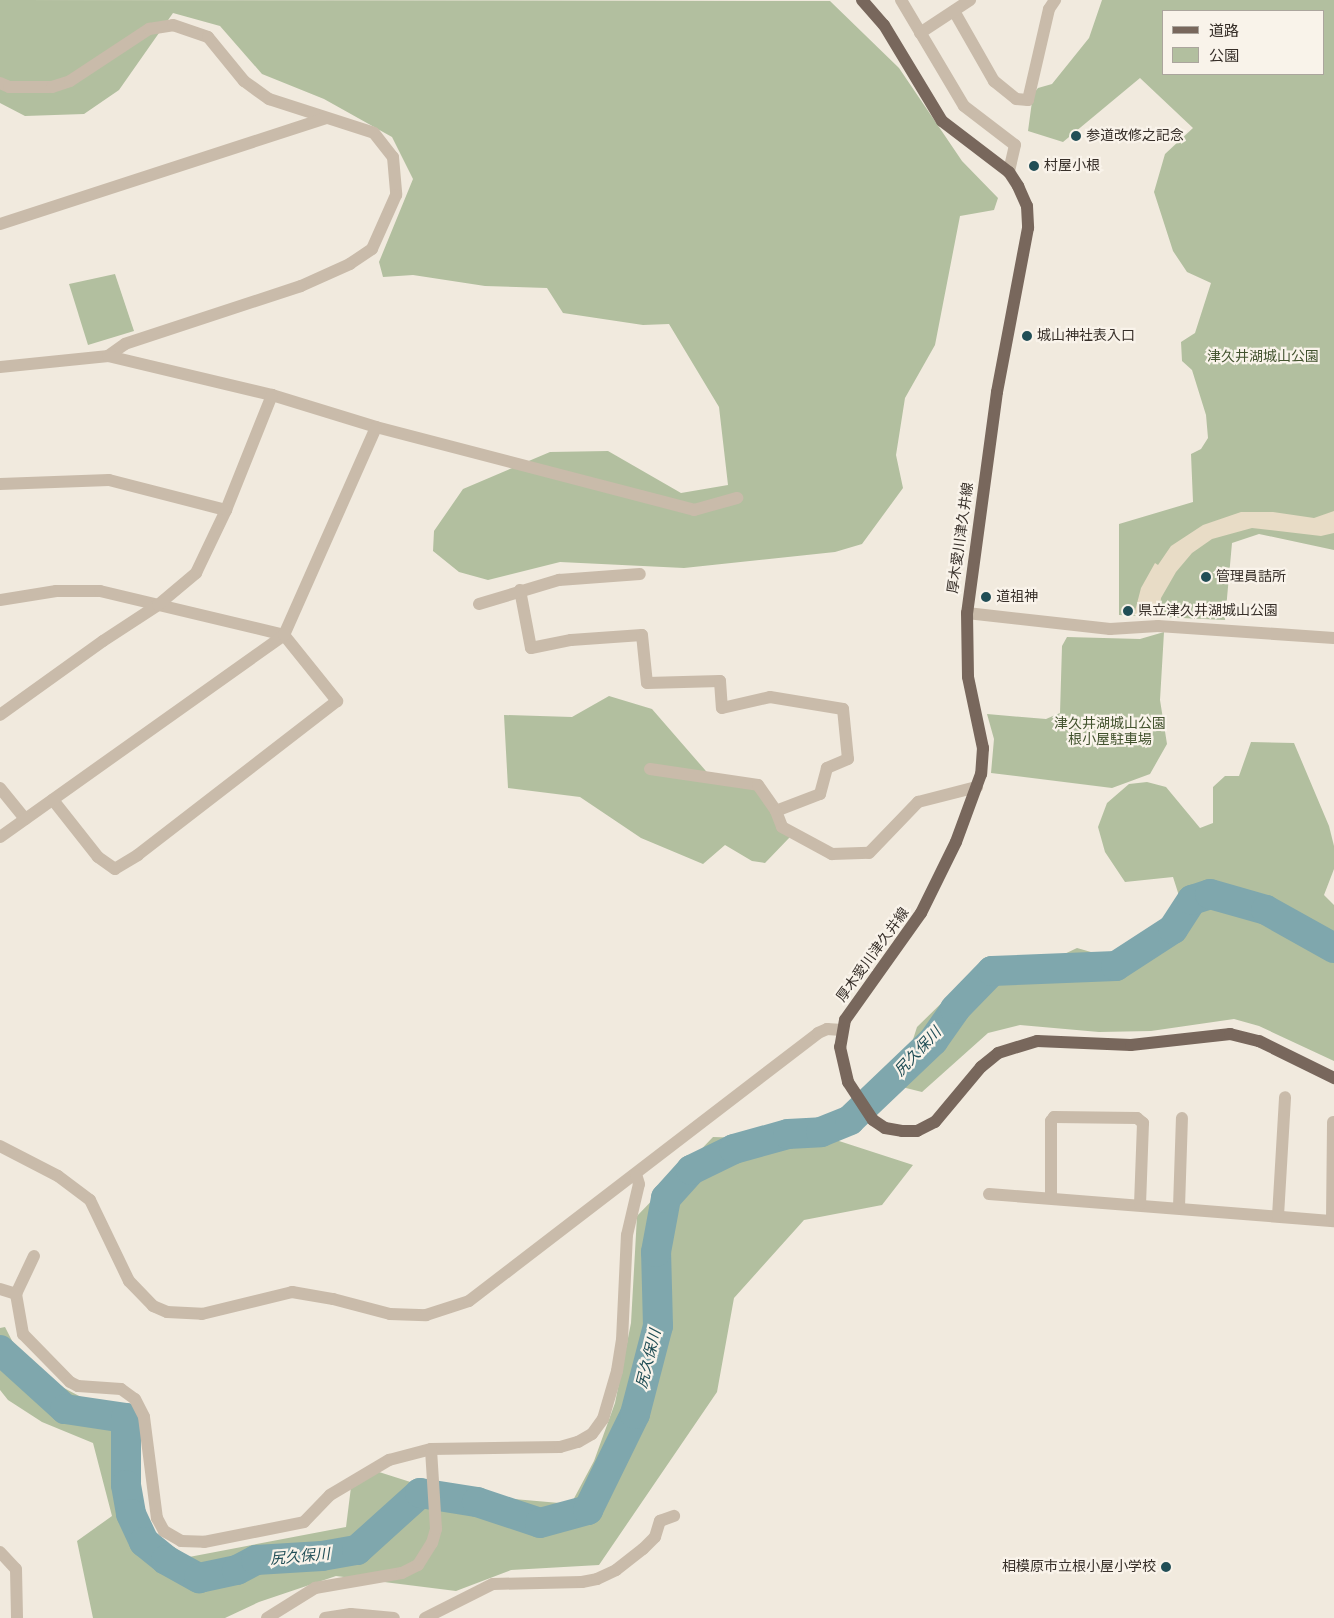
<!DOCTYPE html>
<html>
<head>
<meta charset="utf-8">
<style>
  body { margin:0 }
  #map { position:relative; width:1334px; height:1618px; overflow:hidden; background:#f1eade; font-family:"Fira Sans","Noto Sans JP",sans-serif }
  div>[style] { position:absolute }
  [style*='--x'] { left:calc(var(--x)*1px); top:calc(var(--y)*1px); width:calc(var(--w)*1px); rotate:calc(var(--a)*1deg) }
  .green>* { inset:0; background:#b2bf9f }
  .plaza>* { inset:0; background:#e8dcc6 }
  .river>* { height:30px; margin:-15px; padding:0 15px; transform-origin:15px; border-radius:15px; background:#7fa7ad }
  .minor>* { height:12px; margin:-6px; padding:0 6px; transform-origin:6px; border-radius:6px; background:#c9bbaa }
  .tertiary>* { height:12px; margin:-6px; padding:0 6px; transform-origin:6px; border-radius:6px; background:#c9bbaa }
  .primary>* { height:12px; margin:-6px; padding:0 6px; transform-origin:6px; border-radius:6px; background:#78675c }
  .dots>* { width:14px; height:14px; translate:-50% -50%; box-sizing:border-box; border:2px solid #f9f3ea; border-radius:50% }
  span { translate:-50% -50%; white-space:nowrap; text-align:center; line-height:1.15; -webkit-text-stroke:4.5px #f9f3ea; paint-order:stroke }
  .poi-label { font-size:14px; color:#372f29 }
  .left { translate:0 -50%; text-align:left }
  .right { translate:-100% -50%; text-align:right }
  .park-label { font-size:14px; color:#43532f }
  .street-label { font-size:14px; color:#372f29 }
  .water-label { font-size:15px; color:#214e56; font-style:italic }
  .legend { position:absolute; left:1162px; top:10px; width:162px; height:65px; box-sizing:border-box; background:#f9f3ea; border:1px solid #aba59d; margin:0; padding:6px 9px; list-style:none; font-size:15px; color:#372f29 }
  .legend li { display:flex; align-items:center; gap:10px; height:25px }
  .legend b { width:25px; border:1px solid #aba59d }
</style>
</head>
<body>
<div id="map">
  <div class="green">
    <i style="clip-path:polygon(0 0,830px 1px,899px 68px,962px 161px,998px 198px,994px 210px,960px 216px,935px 345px,905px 398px,896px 455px,903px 488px,862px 544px,835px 552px,684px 568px,560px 562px,488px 580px,459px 572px,433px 551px,434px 531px,463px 489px,550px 452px,608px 451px,681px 493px,728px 485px,719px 407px,669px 324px,643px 325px,563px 313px,547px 288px,485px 286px,413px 275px,383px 277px,379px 262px,413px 179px,392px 137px,324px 99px,262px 74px,220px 26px,173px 13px,119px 90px,84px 114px,25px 116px,0 103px)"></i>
    <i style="clip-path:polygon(evenodd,1102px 0,1334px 0,1334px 550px,1259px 534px,1232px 543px,1225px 620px,1119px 615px,1119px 524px,1193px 502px,1191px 454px,1201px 449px,1208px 438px,1206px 415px,1192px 370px,1182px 361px,1181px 342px,1195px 333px,1211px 283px,1187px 272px,1173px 251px,1154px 192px,1165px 154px,1193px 128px,1140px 78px,1063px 142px,1028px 131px,1033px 94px,1038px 88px,1052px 84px,1089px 38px,1102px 0,1163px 11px,1323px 11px,1323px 74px,1163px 74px,1163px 11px)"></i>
    <i style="clip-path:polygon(115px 274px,134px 331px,88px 345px,69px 284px)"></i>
    <i style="clip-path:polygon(1164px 632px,1160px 700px,1167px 744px,1150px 774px,1112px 788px,991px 773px,994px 739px,987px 714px,1046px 719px,1060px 713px,1062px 646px,1067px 637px,1140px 639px)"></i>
    <i style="clip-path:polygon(609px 696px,652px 709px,712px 778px,755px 790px,790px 837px,765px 863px,752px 861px,725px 845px,703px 864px,641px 838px,580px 797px,508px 788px,504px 715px,572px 717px)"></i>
    <i style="clip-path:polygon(1251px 742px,1294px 743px,1329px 826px,1334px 846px,1334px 869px,1324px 895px,1334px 905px,1334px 1061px,1259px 1026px,1234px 1019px,1151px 1031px,1099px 1032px,1020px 1025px,988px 1033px,922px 1092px,898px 1086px,917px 1027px,962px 983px,1009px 977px,1053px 983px,1056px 958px,1077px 948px,1119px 960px,1162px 930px,1181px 902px,1173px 877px,1125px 882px,1105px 852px,1098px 827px,1107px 803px,1129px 784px,1147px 782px,1166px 787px,1200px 828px,1213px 823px,1213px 787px,1225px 776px,1239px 776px)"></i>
    <i style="clip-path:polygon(713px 1137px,839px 1141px,913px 1165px,882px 1205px,804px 1220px,734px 1298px,717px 1392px,599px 1565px,511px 1570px,456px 1591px,336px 1576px,259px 1602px,225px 1618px,93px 1618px,77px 1541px,112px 1516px,93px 1443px,42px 1422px,8px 1400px,0 1390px,0 1328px,5px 1327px,26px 1368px,119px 1417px,134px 1465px,145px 1528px,189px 1557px,346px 1527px,351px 1487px,379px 1472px,445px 1493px,480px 1489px,503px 1498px,571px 1504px,594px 1461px,615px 1403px,631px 1323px,637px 1216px)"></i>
  </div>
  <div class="plaza">
    <i style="clip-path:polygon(1334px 511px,1334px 533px,1321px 536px,1252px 528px,1212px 539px,1192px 553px,1176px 572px,1161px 598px,1159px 615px,1134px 615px,1141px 588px,1155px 563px,1158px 565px,1171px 546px,1203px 525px,1241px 512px,1273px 512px,1314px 518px)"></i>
  </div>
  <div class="river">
    <i style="--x:0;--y:1350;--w:88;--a:42.2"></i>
    <i style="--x:65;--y:1409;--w:62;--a:8.4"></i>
    <i style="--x:126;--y:1418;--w:67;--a:90"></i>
    <i style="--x:126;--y:1485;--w:29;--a:80"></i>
    <i style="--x:131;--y:1514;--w:31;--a:65"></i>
    <i style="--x:144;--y:1542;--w:28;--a:39"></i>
    <i style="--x:166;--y:1560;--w:38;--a:29"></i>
    <i style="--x:199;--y:1578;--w:39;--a:-12"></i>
    <i style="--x:237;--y:1570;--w:21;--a:-28"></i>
    <i style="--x:256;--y:1560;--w:66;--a:-3.5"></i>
    <i style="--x:322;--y:1556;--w:36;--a:-10"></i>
    <i style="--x:357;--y:1550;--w:85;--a:-42.1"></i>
    <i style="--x:420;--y:1493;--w:58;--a:9"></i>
    <i style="--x:477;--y:1502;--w:66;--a:18.4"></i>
    <i style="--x:540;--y:1523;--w:50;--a:-15.2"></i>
    <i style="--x:588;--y:1510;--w:107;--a:-63.9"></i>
    <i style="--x:635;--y:1414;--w:91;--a:-75.4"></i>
    <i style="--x:658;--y:1326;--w:74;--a:-91.5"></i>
    <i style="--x:656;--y:1252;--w:55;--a:-79.5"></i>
    <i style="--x:666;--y:1198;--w:38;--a:-48"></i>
    <i style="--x:691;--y:1170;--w:48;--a:-26"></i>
    <i style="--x:734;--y:1149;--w:56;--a:-15.5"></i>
    <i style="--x:788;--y:1134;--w:33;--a:-3"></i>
    <i style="--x:821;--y:1132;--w:31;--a:-22"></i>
    <i style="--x:850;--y:1120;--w:115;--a:-43.6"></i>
    <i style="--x:933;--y:1041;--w:39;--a:-55"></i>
    <i style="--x:955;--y:1009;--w:53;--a:-45.8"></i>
    <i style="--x:992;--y:971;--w:124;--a:-2.3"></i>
    <i style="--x:1116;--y:966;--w:68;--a:-33"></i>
    <i style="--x:1173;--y:929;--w:35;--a:-57"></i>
    <i style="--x:1192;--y:900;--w:19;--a:-18"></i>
    <i style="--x:1210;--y:894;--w:58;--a:15.9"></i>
    <i style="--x:1266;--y:910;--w:78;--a:29.2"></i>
  </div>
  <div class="minor">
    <i style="--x:901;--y:0;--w:123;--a:59.3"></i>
    <i style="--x:964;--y:106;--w:64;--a:37.4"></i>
    <i style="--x:1015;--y:145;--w:28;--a:103"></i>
    <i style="--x:954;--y:11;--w:81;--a:60.3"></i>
    <i style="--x:994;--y:81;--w:28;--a:39"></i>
    <i style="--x:1016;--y:99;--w:12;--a:5"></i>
    <i style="--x:1028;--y:100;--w:93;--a:-77"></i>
    <i style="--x:1049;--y:9;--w:11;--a:-56"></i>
    <i style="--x:920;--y:33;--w:60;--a:-33.4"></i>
    <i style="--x:0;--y:83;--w:10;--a:24"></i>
    <i style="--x:9;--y:87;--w:43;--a:0"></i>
    <i style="--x:52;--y:87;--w:19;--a:-18"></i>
    <i style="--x:70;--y:81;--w:95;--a:-33.4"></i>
    <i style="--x:149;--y:29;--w:24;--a:-9"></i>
    <i style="--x:173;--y:25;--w:37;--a:19"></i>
    <i style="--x:208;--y:37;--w:57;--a:50.7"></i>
    <i style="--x:244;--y:81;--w:31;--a:36"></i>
    <i style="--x:269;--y:99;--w:110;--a:17.9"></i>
    <i style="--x:374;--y:133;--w:31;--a:52"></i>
    <i style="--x:393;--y:157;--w:38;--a:85"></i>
    <i style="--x:396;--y:195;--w:59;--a:114"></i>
    <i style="--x:372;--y:249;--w:27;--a:146"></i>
    <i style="--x:350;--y:264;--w:54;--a:155.8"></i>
    <i style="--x:301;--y:286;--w:185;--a:161.8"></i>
    <i style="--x:125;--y:344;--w:21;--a:145"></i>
    <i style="--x:0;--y:224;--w:343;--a:-18"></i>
    <i style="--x:0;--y:367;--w:109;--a:-5.8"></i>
    <i style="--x:108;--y:356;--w:169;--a:13.4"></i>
    <i style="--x:272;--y:395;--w:109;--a:17.1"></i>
    <i style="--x:376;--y:427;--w:329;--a:14.6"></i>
    <i style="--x:694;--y:510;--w:45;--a:-15.6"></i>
    <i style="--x:0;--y:484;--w:109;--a:-2.1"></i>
    <i style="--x:109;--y:480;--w:121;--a:14.4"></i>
    <i style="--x:520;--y:590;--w:59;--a:79.3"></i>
    <i style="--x:531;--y:648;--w:41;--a:-11.3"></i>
    <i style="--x:571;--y:640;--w:71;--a:-4"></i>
    <i style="--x:642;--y:635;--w:48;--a:84.1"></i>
    <i style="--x:647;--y:683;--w:73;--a:-1.6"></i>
    <i style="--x:720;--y:681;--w:27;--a:86"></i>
    <i style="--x:722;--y:708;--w:49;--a:-12.9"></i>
    <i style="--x:770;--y:697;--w:74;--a:9.3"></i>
    <i style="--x:843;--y:709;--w:50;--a:84.3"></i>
    <i style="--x:848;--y:759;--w:23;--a:157"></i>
    <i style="--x:827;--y:768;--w:27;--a:105"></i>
    <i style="--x:820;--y:794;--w:47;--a:158.9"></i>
    <i style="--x:0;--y:600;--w:57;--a:-9.1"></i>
    <i style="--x:56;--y:591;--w:44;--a:0"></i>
    <i style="--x:100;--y:591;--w:189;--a:13.4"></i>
    <i style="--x:284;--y:635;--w:85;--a:51.2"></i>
    <i style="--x:337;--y:701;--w:252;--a:142.3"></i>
    <i style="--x:138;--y:855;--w:27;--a:149"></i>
    <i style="--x:115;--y:869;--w:21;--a:-145"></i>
    <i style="--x:98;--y:857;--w:73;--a:-128.3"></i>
    <i style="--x:479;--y:604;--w:84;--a:-16.7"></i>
    <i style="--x:559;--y:580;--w:81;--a:-4.2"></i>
    <i style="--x:1158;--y:626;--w:176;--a:3.9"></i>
    <i style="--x:0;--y:715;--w:127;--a:-35.7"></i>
    <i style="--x:103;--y:641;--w:66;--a:-33.2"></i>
    <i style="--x:158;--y:605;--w:50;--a:-40.1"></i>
    <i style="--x:196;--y:573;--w:70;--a:-64.5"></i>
    <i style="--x:226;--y:510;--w:124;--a:-68.2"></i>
    <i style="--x:650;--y:769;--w:109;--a:8.4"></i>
    <i style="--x:758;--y:785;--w:32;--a:55"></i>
    <i style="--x:776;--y:811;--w:17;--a:69"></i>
    <i style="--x:782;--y:827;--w:57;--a:28.4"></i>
    <i style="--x:832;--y:854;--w:37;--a:-2"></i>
    <i style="--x:869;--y:853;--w:71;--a:-46.1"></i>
    <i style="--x:918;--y:802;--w:61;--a:-14.3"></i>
    <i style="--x:0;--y:788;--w:40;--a:51"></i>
    <i style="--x:0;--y:837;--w:349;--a:-35.4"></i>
    <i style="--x:284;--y:635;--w:227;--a:-66.1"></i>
    <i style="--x:0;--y:1146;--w:65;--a:27.3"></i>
    <i style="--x:58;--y:1176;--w:40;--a:37"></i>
    <i style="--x:90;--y:1200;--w:90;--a:64.3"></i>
    <i style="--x:129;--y:1281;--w:35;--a:46"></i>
    <i style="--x:153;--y:1306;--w:15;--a:23"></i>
    <i style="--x:167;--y:1312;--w:35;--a:3"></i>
    <i style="--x:202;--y:1314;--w:93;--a:-13.7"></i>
    <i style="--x:292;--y:1292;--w:42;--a:9.7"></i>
    <i style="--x:333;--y:1299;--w:59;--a:14.7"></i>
    <i style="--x:390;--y:1314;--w:36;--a:2"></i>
    <i style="--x:426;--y:1315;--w:45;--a:-18"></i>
    <i style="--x:469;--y:1301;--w:440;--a:-37.5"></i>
    <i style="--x:818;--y:1033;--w:10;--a:-24"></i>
    <i style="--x:827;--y:1029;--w:15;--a:4"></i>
    <i style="--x:989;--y:1194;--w:346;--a:4.5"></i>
    <i style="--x:1051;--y:1198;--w:77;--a:-90"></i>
    <i style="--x:1051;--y:1121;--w:5;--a:-53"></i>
    <i style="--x:1054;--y:1117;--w:83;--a:0.7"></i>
    <i style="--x:1137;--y:1118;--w:8;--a:40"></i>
    <i style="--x:1143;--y:1123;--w:81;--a:92.1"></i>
    <i style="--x:1179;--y:1207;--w:89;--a:-88.1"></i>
    <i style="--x:1278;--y:1216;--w:119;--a:-86.6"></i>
    <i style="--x:1332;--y:1221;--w:99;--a:-89.4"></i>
    <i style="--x:0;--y:1289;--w:17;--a:17"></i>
    <i style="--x:16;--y:1294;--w:41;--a:80.1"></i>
    <i style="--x:23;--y:1334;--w:67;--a:45.6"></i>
    <i style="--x:70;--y:1382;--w:9;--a:27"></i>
    <i style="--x:78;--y:1386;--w:43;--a:4"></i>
    <i style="--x:121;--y:1389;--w:17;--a:36"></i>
    <i style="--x:135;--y:1399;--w:20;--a:63"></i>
    <i style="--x:144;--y:1417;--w:102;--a:82.7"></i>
    <i style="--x:157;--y:1518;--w:15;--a:62"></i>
    <i style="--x:164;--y:1531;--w:20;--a:30"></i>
    <i style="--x:181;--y:1541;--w:23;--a:2"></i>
    <i style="--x:204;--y:1542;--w:102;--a:-11.3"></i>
    <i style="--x:304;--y:1522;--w:37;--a:-46"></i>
    <i style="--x:330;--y:1495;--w:69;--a:-30.7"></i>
    <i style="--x:389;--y:1460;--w:43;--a:-14.7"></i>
    <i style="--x:431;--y:1449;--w:129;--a:-0.9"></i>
    <i style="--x:560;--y:1447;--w:19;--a:-16"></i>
    <i style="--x:578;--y:1442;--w:16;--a:-30"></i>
    <i style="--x:592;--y:1434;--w:19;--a:-54"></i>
    <i style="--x:603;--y:1419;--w:50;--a:-73.7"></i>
    <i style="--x:617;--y:1371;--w:31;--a:-81"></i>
    <i style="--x:622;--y:1340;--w:105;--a:-87.3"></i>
    <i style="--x:627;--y:1235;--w:52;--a:-76.8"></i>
    <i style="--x:639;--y:1184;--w:10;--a:-107"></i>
    <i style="--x:16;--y:1294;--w:42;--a:-64.7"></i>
    <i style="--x:0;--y:1552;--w:23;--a:47"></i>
    <i style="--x:16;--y:1569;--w:49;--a:88.8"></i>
    <i style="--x:267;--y:1618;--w:57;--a:-32"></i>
    <i style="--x:315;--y:1588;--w:88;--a:-9.8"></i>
    <i style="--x:402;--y:1573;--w:18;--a:-27"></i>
    <i style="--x:418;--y:1565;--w:26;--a:-58"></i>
    <i style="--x:432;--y:1543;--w:15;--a:-74"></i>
    <i style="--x:436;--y:1529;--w:80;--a:-93.6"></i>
    <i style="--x:325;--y:1618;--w:26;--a:-9"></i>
    <i style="--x:351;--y:1614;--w:43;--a:5.3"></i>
    <i style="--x:425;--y:1618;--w:76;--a:-26.6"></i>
    <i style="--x:493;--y:1584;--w:89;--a:-1.3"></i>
    <i style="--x:582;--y:1582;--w:15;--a:-11"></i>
    <i style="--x:597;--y:1579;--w:21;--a:-25"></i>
    <i style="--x:616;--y:1570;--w:34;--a:-38"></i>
    <i style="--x:643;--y:1549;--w:17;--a:-45"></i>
    <i style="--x:655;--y:1537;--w:17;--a:-73"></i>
    <i style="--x:660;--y:1521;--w:15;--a:-20"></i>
  </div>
  <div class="tertiary">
    <i style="--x:967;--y:613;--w:144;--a:6.4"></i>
    <i style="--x:1110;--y:629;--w:48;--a:-3.6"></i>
  </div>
  <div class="primary">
    <i style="--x:862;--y:0;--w:33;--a:49"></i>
    <i style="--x:884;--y:25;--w:112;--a:58.9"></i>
    <i style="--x:942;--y:121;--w:84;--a:37.3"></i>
    <i style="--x:1009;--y:172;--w:17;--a:57"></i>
    <i style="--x:1018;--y:186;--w:22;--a:66"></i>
    <i style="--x:1027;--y:206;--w:22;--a:87"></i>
    <i style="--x:1028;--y:228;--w:167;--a:100.7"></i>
    <i style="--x:997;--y:392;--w:223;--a:97.7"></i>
    <i style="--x:967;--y:613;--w:64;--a:89.1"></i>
    <i style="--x:968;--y:677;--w:73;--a:78.1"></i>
    <i style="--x:983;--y:748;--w:26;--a:94"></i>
    <i style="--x:981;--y:774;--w:72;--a:110.2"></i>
    <i style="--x:956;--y:842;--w:79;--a:116.2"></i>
    <i style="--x:921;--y:913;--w:131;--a:125.4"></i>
    <i style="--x:845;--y:1020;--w:27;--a:100"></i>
    <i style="--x:840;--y:1047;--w:36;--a:77"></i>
    <i style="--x:848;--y:1082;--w:45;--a:56.7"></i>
    <i style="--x:873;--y:1120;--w:14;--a:34"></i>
    <i style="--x:885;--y:1128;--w:17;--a:10"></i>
    <i style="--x:902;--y:1131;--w:15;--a:0"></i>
    <i style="--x:917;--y:1131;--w:20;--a:-27"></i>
    <i style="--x:935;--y:1122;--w:72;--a:-50.1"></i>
    <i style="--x:981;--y:1067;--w:22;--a:-39"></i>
    <i style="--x:998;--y:1053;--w:41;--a:-17.1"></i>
    <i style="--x:1037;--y:1041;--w:94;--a:2.4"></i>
    <i style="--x:1131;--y:1045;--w:100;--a:-6.3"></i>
    <i style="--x:1230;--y:1034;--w:30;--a:14"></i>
    <i style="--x:1259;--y:1041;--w:84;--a:26.3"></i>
  </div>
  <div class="dots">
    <i style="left:1076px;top:136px;background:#214e56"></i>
    <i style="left:1034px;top:166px;background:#214e56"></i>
    <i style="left:1027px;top:336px;background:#214e56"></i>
    <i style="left:1206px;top:577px;background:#214e56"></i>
    <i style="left:986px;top:597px;background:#214e56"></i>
    <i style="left:1128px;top:611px;background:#214e56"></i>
    <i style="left:1166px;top:1567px;background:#214e56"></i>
  </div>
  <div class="poi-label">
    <span class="left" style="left:1086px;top:136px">参道改修之記念</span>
    <span class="left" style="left:1044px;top:166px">村屋小根</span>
    <span class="left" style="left:1037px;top:336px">城山神社表入口</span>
    <span class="left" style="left:1216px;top:577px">管理員詰所</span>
    <span class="left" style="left:996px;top:597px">道祖神</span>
    <span class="left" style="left:1138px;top:611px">県立津久井湖城山公園</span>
    <span class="right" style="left:1156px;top:1567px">相模原市立根小屋小学校</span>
  </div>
  <div class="park-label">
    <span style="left:1263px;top:357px">津久井湖城山公園</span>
    <span style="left:1110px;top:732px">津久井湖城山公園<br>根小屋駐車場</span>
  </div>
  <div class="street-label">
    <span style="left:961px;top:538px;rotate:-82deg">厚木愛川津久井線</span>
    <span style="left:873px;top:955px;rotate:-54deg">厚木愛川津久井線</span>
  </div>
  <div class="water-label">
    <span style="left:918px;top:1052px;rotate:-47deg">尻久保川</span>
    <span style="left:649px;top:1359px;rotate:-76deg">尻久保川</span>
    <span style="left:300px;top:1557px;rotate:-5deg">尻久保川</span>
  </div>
  <ul class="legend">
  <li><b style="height:6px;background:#78675c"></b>道路</li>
  <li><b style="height:14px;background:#b2bf9f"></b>公園</li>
  </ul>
</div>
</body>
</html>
